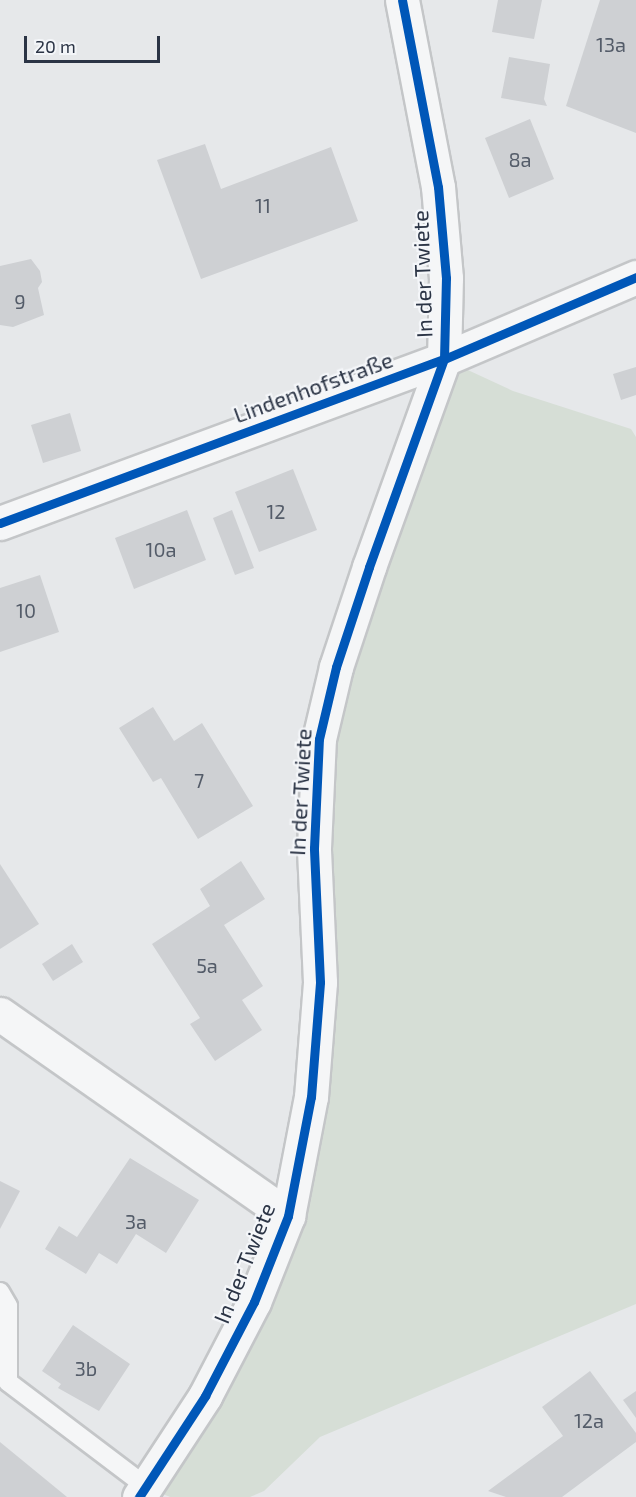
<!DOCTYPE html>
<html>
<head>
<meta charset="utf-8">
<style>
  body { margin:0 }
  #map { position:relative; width:636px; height:1497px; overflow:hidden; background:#e6e8ea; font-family:"Exo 2",sans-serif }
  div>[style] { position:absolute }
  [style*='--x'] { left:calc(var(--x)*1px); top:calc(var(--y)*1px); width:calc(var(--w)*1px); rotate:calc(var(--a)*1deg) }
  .green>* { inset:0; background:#d6ded6 }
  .building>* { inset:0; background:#ced0d3 }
  .roads { filter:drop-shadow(2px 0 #c4c6c8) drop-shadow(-2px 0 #c4c6c8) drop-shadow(0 2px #c4c6c8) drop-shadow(0 -2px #c4c6c8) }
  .lane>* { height:18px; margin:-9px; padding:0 9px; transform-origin:9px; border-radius:9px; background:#f5f6f7 }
  .street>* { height:33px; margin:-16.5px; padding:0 16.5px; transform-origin:16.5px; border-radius:16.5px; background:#f5f6f7 }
  .cycleway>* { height:9px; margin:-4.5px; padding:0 4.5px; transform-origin:4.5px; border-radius:4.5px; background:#0057b8 }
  span { translate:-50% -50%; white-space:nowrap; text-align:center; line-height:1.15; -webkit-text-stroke:4.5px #f4f6f9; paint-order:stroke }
  .number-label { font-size:20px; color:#545c69 }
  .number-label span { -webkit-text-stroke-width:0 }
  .street-label { font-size:22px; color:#2b3445 }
  .scale { position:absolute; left:24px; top:36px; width:136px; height:27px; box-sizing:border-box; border:3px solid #2b3445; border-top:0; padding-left:8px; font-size:18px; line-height:21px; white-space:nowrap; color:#2b3445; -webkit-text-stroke:4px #f4f6f9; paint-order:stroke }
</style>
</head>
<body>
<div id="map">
  <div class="green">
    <i style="clip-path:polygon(444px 359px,513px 391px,631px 429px,636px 437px,636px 1304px,320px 1437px,264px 1491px,250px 1497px,170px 1497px,147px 1487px,254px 1302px,311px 1097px,319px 739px)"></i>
  </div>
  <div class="building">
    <i style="clip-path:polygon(498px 0,542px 0,534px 39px,492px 32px)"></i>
    <i style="clip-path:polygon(600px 0,636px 0,636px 133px,566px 106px)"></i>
    <i style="clip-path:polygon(509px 57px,550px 64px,544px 99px,547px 106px,501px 98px)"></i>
    <i style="clip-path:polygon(530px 119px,554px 179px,509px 198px,485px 138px)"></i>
    <i style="clip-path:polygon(205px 144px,221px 189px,331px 147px,358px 221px,201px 279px,157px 160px)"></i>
    <i style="clip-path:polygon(31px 259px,40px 271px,42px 282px,38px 288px,44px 315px,13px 327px,0 325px,0 266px)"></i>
    <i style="clip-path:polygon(636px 367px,636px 395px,621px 400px,613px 374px)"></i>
    <i style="clip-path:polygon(70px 413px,81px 451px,43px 463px,31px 425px)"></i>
    <i style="clip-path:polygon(293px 469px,317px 530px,259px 552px,235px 492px)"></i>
    <i style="clip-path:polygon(187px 510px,206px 560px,134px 589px,115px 538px)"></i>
    <i style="clip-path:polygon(232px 510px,254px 568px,235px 575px,213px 518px)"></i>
    <i style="clip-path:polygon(40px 575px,59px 632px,0 652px,0 588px)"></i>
    <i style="clip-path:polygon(153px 707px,174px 741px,202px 723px,253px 806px,198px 839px,161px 778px,153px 782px,119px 728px)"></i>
    <i style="clip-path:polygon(241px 861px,265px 899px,224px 925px,263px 986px,242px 1000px,262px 1030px,215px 1061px,190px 1024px,200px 1018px,152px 944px,210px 906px,200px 889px)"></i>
    <i style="clip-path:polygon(0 864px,39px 924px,0 949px)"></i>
    <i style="clip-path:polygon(72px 944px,83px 962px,53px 981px,42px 964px)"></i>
    <i style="clip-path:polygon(130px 1158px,199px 1200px,166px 1253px,136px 1234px,117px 1264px,99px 1253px,86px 1274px,45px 1249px,59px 1226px,77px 1237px)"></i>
    <i style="clip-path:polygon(0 1181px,20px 1191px,0 1229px)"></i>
    <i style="clip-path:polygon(73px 1325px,130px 1364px,99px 1411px,58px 1388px,61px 1384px,42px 1371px)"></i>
    <i style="clip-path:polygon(590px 1371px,636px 1433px,636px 1442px,562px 1497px,506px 1497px,488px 1491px,563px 1436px,542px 1407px)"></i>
    <i style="clip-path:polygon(636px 1391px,636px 1418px,623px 1400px)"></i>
    <i style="clip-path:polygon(0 1442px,67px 1497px,0 1497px)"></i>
  </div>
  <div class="roads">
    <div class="lane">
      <i style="--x:0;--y:1292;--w:16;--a:60"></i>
      <i style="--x:8;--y:1306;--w:76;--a:90"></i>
      <i style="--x:8;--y:1382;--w:174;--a:37.1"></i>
    </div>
    <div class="street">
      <i style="--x:0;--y:523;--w:473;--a:-20.3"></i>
      <i style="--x:444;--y:359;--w:209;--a:-23.1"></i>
      <i style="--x:0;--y:1014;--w:352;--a:35"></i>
      <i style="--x:139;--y:1497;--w:121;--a:-56.8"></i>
      <i style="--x:205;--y:1396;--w:106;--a:-62.5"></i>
      <i style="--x:254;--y:1302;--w:92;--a:-68.4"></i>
      <i style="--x:288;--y:1216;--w:121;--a:-79.1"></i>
      <i style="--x:311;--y:1097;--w:115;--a:-85.5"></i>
      <i style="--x:320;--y:982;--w:134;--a:-92.6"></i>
      <i style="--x:314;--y:848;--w:109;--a:-87.4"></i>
      <i style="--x:319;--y:739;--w:74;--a:-76.7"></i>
      <i style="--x:336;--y:667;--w:105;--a:-71.7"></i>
      <i style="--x:369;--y:567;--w:221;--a:-70.2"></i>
      <i style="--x:444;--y:359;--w:81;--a:-88.6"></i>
      <i style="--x:446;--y:278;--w:91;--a:-95"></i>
      <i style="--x:438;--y:187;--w:190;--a:-100.9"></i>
    </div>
  </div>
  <div class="cycleway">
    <i style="--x:0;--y:523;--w:473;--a:-20.3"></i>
    <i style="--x:444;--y:359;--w:209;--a:-23.1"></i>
    <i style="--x:139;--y:1497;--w:121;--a:-56.8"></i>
    <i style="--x:205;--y:1396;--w:106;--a:-62.5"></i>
    <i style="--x:254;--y:1302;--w:92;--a:-68.4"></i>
    <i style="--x:288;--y:1216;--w:121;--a:-79.1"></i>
    <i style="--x:311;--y:1097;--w:115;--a:-85.5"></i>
    <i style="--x:320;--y:982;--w:134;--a:-92.6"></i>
    <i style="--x:314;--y:848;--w:109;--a:-87.4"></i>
    <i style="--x:319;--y:739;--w:74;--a:-76.7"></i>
    <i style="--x:336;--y:667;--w:105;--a:-71.7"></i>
    <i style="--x:369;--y:567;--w:221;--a:-70.2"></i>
    <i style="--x:444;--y:359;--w:81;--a:-88.6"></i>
    <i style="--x:446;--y:278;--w:91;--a:-95"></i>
    <i style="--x:438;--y:187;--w:190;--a:-100.9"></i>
  </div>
  <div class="number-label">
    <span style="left:611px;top:44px">13a</span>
    <span style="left:520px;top:159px">8a</span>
    <span style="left:263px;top:205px">11</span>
    <span style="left:20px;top:301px">9</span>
    <span style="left:276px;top:511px">12</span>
    <span style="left:161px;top:549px">10a</span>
    <span style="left:26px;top:610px">10</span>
    <span style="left:199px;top:780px">7</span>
    <span style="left:207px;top:965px">5a</span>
    <span style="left:136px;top:1221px">3a</span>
    <span style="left:86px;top:1368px">3b</span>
    <span style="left:589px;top:1420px">12a</span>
  </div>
  <div class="street-label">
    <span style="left:422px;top:274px;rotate:-92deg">In der Twiete</span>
    <span style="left:313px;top:387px;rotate:-20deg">Lindenhofstraße</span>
    <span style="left:300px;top:792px;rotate:-87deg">In der Twiete</span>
    <span style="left:244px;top:1263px;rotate:-68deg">In der Twiete</span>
  </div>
  <div class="scale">20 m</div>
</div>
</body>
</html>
